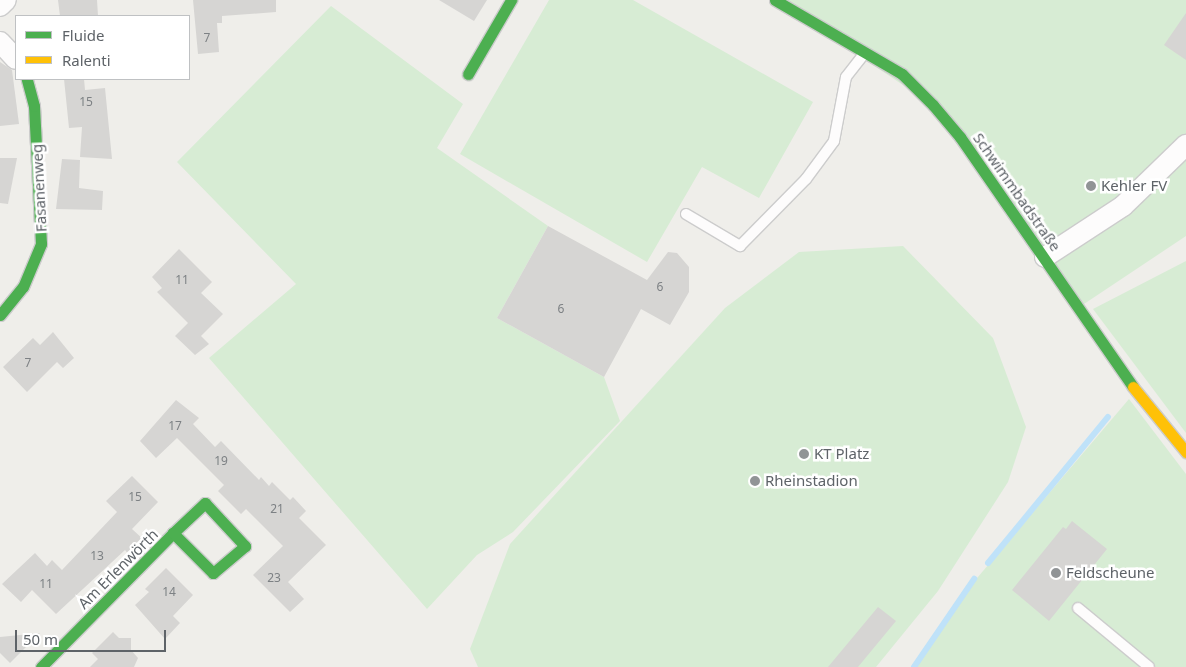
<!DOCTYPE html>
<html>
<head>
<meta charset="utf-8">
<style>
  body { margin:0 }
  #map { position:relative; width:1186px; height:667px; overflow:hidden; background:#efeeea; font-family:"Noto Sans",sans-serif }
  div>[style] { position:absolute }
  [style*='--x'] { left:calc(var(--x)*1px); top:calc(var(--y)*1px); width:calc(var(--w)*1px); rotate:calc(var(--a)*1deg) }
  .green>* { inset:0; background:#d7ecd4 }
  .stream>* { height:6px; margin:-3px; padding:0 3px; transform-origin:3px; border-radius:3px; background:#bfe2f9 }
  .building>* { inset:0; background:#d6d5d3 }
  .roads { filter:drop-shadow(1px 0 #ccc) drop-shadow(-1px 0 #ccc) drop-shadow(0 1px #ccc) drop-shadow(0 -1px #ccc) }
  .lane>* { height:10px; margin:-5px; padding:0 5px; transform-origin:5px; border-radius:5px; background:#fdfcfc }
  .street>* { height:20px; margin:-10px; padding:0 10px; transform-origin:10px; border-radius:10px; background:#fdfcfc }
  .fast>* { height:11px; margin:-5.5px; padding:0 5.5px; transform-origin:5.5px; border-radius:5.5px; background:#4caf50 }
  .slow>* { height:11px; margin:-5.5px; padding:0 5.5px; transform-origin:5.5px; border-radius:5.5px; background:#ffc107 }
  .dots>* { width:14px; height:14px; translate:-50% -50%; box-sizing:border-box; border:2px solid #fff; border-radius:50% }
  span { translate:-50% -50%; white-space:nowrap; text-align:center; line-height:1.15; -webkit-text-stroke:5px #fff; paint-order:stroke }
  .number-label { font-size:12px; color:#7d8184 }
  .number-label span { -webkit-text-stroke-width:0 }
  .poi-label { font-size:15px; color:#5e6368 }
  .left { translate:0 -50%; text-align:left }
  .street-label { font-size:15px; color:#5e6368 }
  .legend { position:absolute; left:15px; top:15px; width:175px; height:65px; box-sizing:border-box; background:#fff; border:1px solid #bfc1c3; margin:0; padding:6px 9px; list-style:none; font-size:15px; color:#5e6368 }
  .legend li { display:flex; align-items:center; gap:10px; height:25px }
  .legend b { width:25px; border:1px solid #bfc1c3 }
  .scale { position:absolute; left:15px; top:630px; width:151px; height:22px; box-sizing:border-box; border:2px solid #5e6368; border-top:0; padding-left:6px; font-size:15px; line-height:18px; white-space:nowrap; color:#5e6368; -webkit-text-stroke:4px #fff; paint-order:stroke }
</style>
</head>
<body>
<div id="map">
  <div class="green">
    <i style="clip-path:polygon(549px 0,633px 0,813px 102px,759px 198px,702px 167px,647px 262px,460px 154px)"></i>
    <i style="clip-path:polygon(775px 0,1186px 0,1186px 236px,1078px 308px,933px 105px)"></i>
    <i style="clip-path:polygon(331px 6px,463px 104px,437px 148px,548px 226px,497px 318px,604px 377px,620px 421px,513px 532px,477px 555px,427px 609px,209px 358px,296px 284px,177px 162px)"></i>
    <i style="clip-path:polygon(903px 246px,993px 338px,1026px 427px,1008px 482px,938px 591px,876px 667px,478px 667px,470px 649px,510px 544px,725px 308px,799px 252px)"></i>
    <i style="clip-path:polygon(1186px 261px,1186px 433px,1093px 309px)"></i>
    <i style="clip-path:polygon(1129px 399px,1186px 474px,1186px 667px,916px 667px,972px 584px)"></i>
  </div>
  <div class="stream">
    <i style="--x:988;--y:563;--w:189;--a:-50.6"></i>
    <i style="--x:914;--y:667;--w:107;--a:-55.7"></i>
  </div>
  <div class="building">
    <i style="clip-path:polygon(58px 0,97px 0,98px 16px,60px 16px)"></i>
    <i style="clip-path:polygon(193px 0,276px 0,276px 12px,222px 16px,222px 23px,217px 23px,219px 52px,198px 54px)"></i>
    <i style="clip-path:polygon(439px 0,487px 0,474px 21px)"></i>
    <i style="clip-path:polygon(1186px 13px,1186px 60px,1164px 45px)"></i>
    <i style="clip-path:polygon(0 62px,12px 70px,19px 124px,0 126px)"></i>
    <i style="clip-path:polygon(64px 79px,84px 79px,85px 90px,105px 88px,112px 159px,80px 157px,82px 127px,69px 128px)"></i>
    <i style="clip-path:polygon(0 158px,17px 158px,8px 204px,0 203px)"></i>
    <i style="clip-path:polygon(62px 159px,80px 160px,79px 188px,103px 191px,102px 210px,56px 209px)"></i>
    <i style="clip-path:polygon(548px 226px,647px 280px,668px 252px,677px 253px,689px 267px,689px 292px,670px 325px,641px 309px,604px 377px,497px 318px)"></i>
    <i style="clip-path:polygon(179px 249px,212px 282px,201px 293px,223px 314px,201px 336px,209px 344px,195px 355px,175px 336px,188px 323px,157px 292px,162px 288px,152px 277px)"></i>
    <i style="clip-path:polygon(53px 332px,74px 358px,63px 368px,57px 362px,27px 392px,3px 367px,33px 338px,40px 345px)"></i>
    <i style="clip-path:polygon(176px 400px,199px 418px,193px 424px,215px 447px,221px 441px,259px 480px,261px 477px,269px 486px,272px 482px,290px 500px,293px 497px,306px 511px,299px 518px,326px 545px,288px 582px,304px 599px,290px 612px,253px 575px,283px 546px,246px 509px,241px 514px,218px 491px,224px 485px,177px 438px,156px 458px,140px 441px)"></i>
    <i style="clip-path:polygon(132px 476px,158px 502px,132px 529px,144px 540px,129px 555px,125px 550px,56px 614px,32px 590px,21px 602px,2px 584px,35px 553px,47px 566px,52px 560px,62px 570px,117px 512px,106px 501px)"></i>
    <i style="clip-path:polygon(1072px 521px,1107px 549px,1049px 621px,1012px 590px,1063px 527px,1066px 529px)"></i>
    <i style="clip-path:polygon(166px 568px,193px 595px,173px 616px,180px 623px,165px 639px,135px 605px,149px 592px,145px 589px)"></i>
    <i style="clip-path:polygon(878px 607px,896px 621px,858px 667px,828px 667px)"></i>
    <i style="clip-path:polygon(113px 632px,119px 638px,131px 638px,131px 650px,138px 658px,134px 667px,90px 667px,98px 659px,92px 653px)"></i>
    <i style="clip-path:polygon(40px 633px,10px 663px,0 653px,0 637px)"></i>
  </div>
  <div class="roads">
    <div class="lane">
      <i style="--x:686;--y:214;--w:63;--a:30.7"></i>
      <i style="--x:740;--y:246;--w:94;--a:-45.4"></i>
      <i style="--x:806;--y:179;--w:47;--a:-53.6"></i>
      <i style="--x:834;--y:141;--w:65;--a:-79.4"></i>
      <i style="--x:846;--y:77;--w:31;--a:-52"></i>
      <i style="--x:1078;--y:608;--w:92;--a:39.7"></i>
    </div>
    <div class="street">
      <i style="--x:0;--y:6;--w:8;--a:-45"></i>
      <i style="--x:0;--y:42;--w:23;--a:47"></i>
      <i style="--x:1045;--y:257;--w:93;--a:-33.2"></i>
      <i style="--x:1123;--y:206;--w:88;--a:-44.1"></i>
    </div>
    <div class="fast">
      <i style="--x:775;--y:0;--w:147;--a:30.2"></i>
      <i style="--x:902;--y:74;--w:44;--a:45"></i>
      <i style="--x:933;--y:105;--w:42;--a:49.8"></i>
      <i style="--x:960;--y:137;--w:304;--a:55.3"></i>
      <i style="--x:468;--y:74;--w:86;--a:-59.8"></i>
      <i style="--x:0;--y:315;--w:36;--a:-51"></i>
      <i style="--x:23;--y:287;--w:47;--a:-67.3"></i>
      <i style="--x:41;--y:244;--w:138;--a:-92.9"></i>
      <i style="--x:34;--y:106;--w:28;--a:-105"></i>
      <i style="--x:41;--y:667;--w:188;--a:-45.4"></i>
      <i style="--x:173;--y:533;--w:44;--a:-43.2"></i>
      <i style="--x:205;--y:503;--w:59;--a:47.1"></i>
      <i style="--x:245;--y:546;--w:42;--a:139.8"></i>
      <i style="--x:213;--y:573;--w:57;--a:-135"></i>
    </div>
    <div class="slow">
      <i style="--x:1133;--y:387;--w:84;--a:50.8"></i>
    </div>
  </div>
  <div class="dots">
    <i style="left:1091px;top:186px;background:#919496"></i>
    <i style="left:804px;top:454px;background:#919496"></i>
    <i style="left:755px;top:481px;background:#919496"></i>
    <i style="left:1056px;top:573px;background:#919496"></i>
  </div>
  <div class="number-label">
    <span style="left:207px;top:38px">7</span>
    <span style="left:86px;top:102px">15</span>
    <span style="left:182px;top:280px">11</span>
    <span style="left:660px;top:287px">6</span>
    <span style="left:561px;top:309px">6</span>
    <span style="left:28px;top:363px">7</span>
    <span style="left:175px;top:426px">17</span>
    <span style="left:221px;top:461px">19</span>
    <span style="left:135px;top:497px">15</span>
    <span style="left:277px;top:509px">21</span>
    <span style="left:97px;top:556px">13</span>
    <span style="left:274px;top:578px">23</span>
    <span style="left:46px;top:584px">11</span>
    <span style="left:169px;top:592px">14</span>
  </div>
  <div class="poi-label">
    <span class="left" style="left:1101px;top:186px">Kehler FV</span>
    <span class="left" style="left:814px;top:454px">KT Platz</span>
    <span class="left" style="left:765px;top:481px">Rheinstadion</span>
    <span class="left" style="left:1066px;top:573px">Feldscheune</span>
  </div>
  <div class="street-label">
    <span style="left:39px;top:188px;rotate:-93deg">Fasanenweg</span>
    <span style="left:1017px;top:192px;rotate:55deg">Schwimmbadstraße</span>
    <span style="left:118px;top:569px;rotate:-45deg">Am Erlenwörth</span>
  </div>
  <ul class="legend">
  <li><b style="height:6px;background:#4caf50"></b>Fluide</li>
  <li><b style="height:6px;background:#ffc107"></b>Ralenti</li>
  </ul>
  <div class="scale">50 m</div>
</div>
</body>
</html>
